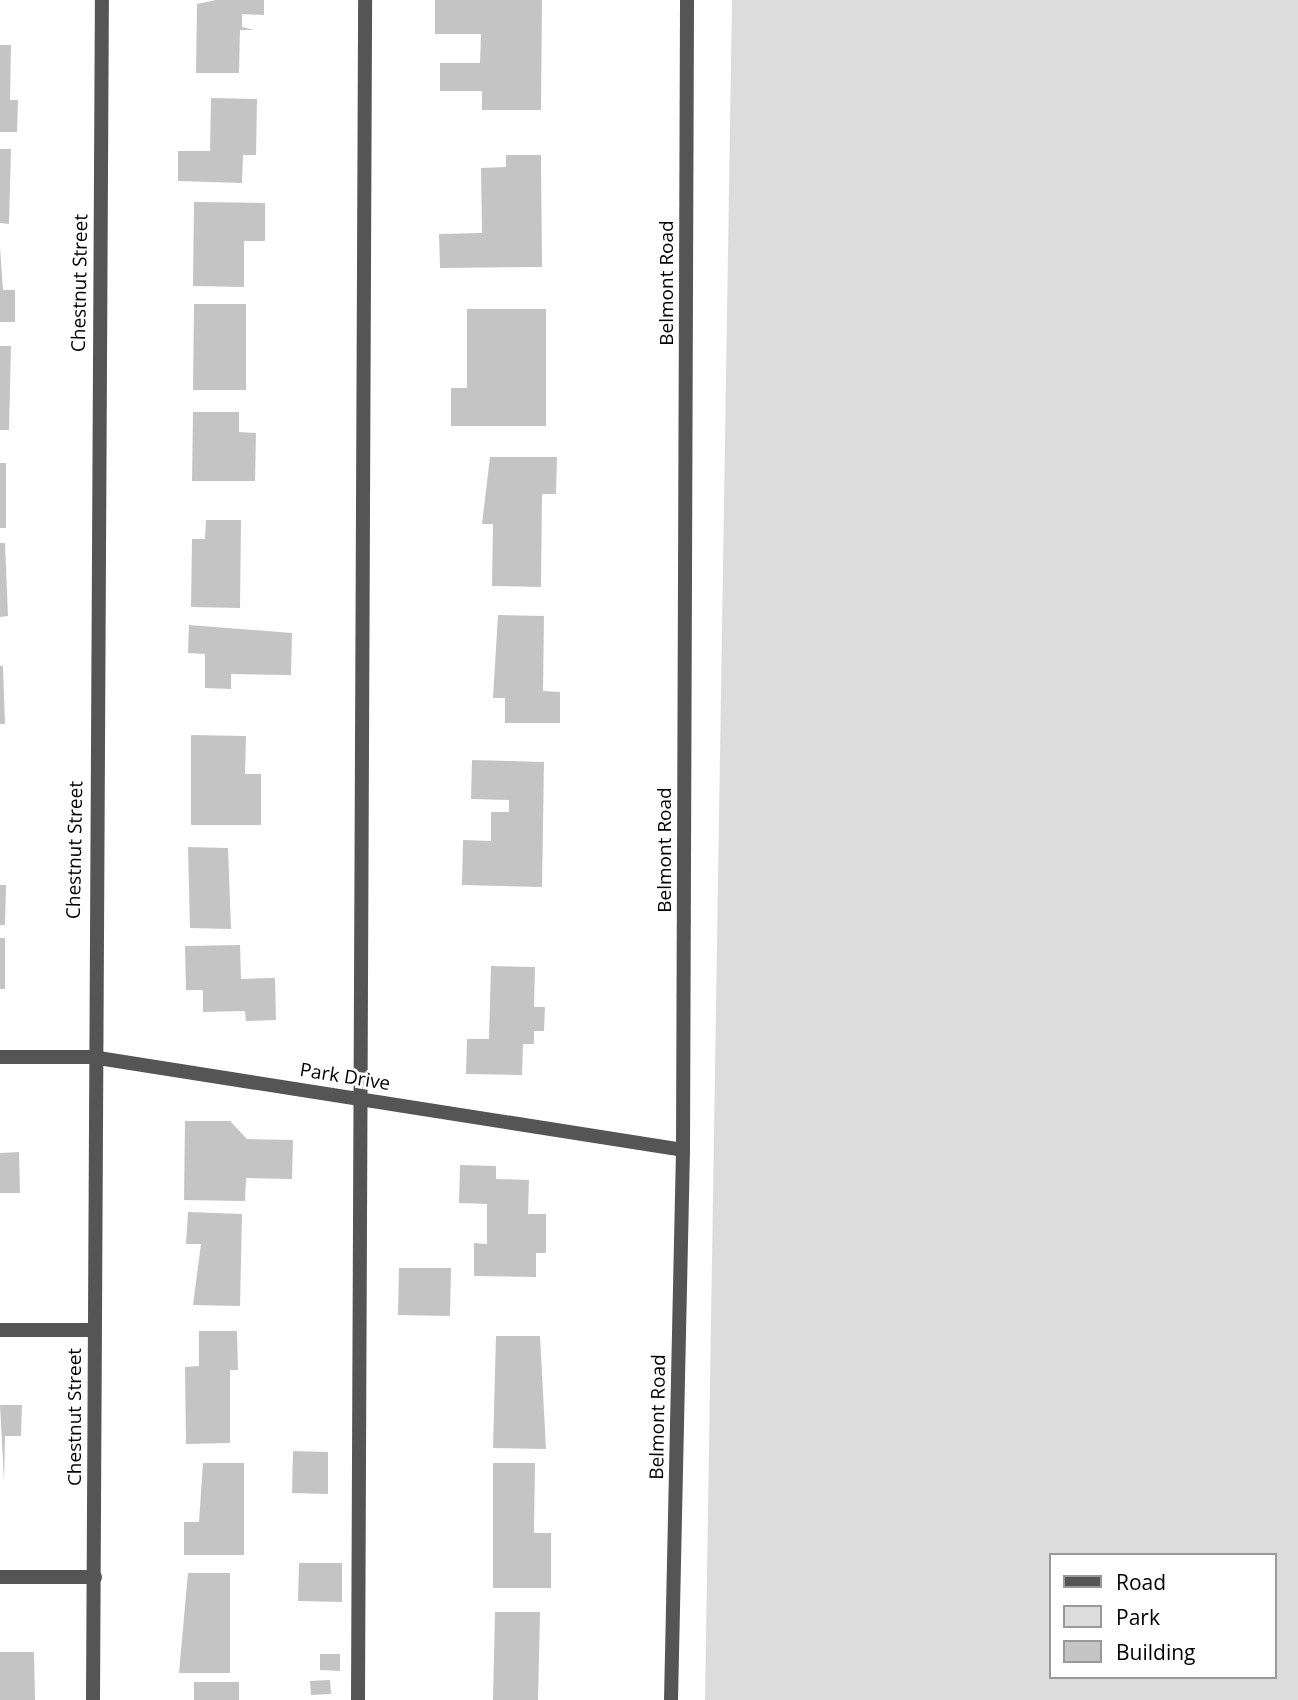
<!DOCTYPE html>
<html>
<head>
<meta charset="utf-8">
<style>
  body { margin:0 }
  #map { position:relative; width:1298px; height:1700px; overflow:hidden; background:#fff; font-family:"Open Sans",sans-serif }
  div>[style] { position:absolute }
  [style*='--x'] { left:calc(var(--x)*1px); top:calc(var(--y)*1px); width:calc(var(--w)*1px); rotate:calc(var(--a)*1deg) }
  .green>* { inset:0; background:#dcdcdc }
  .building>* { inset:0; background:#c4c4c4 }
  .service>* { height:14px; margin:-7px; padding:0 7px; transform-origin:7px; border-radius:7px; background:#555 }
  .minor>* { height:14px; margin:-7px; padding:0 7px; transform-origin:7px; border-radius:7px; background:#555 }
  .tertiary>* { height:14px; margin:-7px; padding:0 7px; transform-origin:7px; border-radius:7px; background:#555 }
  span { translate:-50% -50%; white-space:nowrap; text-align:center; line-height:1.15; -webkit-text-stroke:6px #fff; paint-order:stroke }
  .street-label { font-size:19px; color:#000 }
  .legend { position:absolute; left:1049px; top:1553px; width:228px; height:126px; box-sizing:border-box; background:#fff; border:2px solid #999; margin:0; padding:9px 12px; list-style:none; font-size:21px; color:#000 }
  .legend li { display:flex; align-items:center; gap:14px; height:35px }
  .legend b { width:35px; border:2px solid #999 }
</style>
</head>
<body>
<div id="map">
  <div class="green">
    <i style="clip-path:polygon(evenodd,732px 0,1298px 0,1298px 1700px,705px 1700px,732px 0,1051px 1555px,1275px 1555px,1275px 1677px,1051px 1677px,1051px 1555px)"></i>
  </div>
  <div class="building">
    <i style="clip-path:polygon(216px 0,264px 0,264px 15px,242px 14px,242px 27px,254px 30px,240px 30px,239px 73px,196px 73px,197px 4px)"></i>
    <i style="clip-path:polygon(435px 0,542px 0,541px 110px,482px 110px,482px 91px,440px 91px,440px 63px,480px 63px,481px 34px,435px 34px)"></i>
    <i style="clip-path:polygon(0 45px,11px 45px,10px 100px,18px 100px,17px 132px,0 132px)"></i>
    <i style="clip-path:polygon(211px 98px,257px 99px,256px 155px,243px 155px,242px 183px,178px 181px,178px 151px,210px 151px)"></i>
    <i style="clip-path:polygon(0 149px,11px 149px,9px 224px,0 223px)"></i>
    <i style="clip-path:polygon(506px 155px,541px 155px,542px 267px,440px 268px,439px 234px,482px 233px,481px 168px,506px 167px)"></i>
    <i style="clip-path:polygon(194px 202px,265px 203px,265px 241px,244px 241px,244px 287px,193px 286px)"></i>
    <i style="clip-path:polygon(0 247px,3px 290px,15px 290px,15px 322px,0 322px)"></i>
    <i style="clip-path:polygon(194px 304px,246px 304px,246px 390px,193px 390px)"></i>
    <i style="clip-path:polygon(467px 309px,546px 309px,546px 426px,451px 426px,451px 388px,467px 388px)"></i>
    <i style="clip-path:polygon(0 346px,11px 346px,9px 430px,0 430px)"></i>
    <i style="clip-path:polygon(193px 412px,239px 412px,239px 432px,256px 433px,255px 481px,192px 481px)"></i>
    <i style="clip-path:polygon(490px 457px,557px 457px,556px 494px,542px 494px,541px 587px,492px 586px,493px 524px,482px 524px)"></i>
    <i style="clip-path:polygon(0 463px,6px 463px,6px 528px,0 528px)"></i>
    <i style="clip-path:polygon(206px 520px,241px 520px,240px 608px,191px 607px,192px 539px,205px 539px)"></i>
    <i style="clip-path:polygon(0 543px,5px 543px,8px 616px,0 617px)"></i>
    <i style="clip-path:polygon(498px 615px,544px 616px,543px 691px,560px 692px,560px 723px,505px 723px,505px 698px,493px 698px)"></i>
    <i style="clip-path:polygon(189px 625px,292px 633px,291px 675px,231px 674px,231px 689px,205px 688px,205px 654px,188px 653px)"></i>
    <i style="clip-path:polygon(0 666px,3px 666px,5px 724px,0 724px)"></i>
    <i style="clip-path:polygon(191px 735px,246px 736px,245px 774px,261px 774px,261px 825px,191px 825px)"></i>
    <i style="clip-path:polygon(472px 760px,544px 762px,542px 887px,462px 885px,463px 840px,491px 841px,491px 812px,509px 812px,509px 800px,471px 799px)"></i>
    <i style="clip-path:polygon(188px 847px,228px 848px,231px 929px,190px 928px)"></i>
    <i style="clip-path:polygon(0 885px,6px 885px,5px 925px,0 925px)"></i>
    <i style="clip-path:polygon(0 938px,5px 938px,5px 989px,0 989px)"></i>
    <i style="clip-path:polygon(240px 945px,241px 979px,275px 978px,276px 1020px,246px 1021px,245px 1011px,203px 1012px,203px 990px,186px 990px,185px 946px)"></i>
    <i style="clip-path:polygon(491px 966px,535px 967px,534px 1007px,545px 1007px,544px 1031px,534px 1031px,534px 1044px,523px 1044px,522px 1075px,466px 1074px,467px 1039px,489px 1039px)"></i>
    <i style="clip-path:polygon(185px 1121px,230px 1121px,247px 1139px,293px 1140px,292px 1179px,246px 1178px,245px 1201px,184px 1200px)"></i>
    <i style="clip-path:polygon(19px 1152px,20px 1193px,0 1193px,0 1153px)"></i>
    <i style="clip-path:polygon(460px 1165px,496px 1166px,496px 1179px,529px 1180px,528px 1214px,546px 1214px,546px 1253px,536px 1253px,536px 1277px,474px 1276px,474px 1243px,487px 1244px,487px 1204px,459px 1203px)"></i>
    <i style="clip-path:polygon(188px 1212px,242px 1214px,240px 1306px,193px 1305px,201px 1244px,186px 1244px)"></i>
    <i style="clip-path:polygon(399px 1268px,451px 1268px,450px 1316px,398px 1315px)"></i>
    <i style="clip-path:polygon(199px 1331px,237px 1331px,238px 1370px,230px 1370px,230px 1443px,186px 1444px,185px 1367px,199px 1366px)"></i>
    <i style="clip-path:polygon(496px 1336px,540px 1336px,546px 1449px,493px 1448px)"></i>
    <i style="clip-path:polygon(0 1405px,22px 1405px,21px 1436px,5px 1436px,4px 1481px)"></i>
    <i style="clip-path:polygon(293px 1451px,328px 1452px,328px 1494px,292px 1493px)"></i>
    <i style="clip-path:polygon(203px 1463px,244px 1463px,244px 1555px,184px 1555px,184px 1522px,199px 1522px)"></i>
    <i style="clip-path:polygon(493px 1463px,535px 1463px,534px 1533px,551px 1533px,551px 1588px,493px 1588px)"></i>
    <i style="clip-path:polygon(299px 1563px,342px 1563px,342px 1602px,298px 1601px)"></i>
    <i style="clip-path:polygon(188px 1573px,230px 1573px,230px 1673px,179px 1673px)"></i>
    <i style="clip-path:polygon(495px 1612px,540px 1612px,538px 1700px,493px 1700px)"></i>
    <i style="clip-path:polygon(0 1652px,34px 1652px,35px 1700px,0 1700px)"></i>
    <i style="clip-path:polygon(320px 1654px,340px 1654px,340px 1671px,320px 1670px)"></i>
    <i style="clip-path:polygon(330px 1680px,331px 1694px,311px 1695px,310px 1681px)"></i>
    <i style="clip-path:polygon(194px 1682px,239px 1682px,239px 1700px,194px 1700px)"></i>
  </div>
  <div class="service">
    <i style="--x:0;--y:1330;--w:94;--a:0"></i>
    <i style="--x:358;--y:1700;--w:1700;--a:-89.76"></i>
  </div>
  <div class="minor">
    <i style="--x:0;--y:1057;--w:92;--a:0"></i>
    <i style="--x:92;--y:1057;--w:598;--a:8.94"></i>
    <i style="--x:0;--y:1577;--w:95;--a:0"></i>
    <i style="--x:93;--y:1700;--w:1700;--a:-89.7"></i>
  </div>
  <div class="tertiary">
    <i style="--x:671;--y:1700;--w:550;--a:-88.75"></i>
    <i style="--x:683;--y:1150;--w:1150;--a:-89.8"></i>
  </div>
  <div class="street-label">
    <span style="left:80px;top:283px;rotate:-89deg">Chestnut Street</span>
    <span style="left:667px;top:283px;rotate:-90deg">Belmont Road</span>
    <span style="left:75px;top:850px;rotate:-89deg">Chestnut Street</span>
    <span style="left:665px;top:850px;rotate:-90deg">Belmont Road</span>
    <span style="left:345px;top:1077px;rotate:9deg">Park Drive</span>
    <span style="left:75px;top:1417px;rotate:-90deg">Chestnut Street</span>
    <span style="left:658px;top:1417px;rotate:-89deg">Belmont Road</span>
  </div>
  <ul class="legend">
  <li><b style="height:9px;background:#555"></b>Road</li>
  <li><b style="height:19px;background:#dcdcdc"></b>Park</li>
  <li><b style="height:19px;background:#c4c4c4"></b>Building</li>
  </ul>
</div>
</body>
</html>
